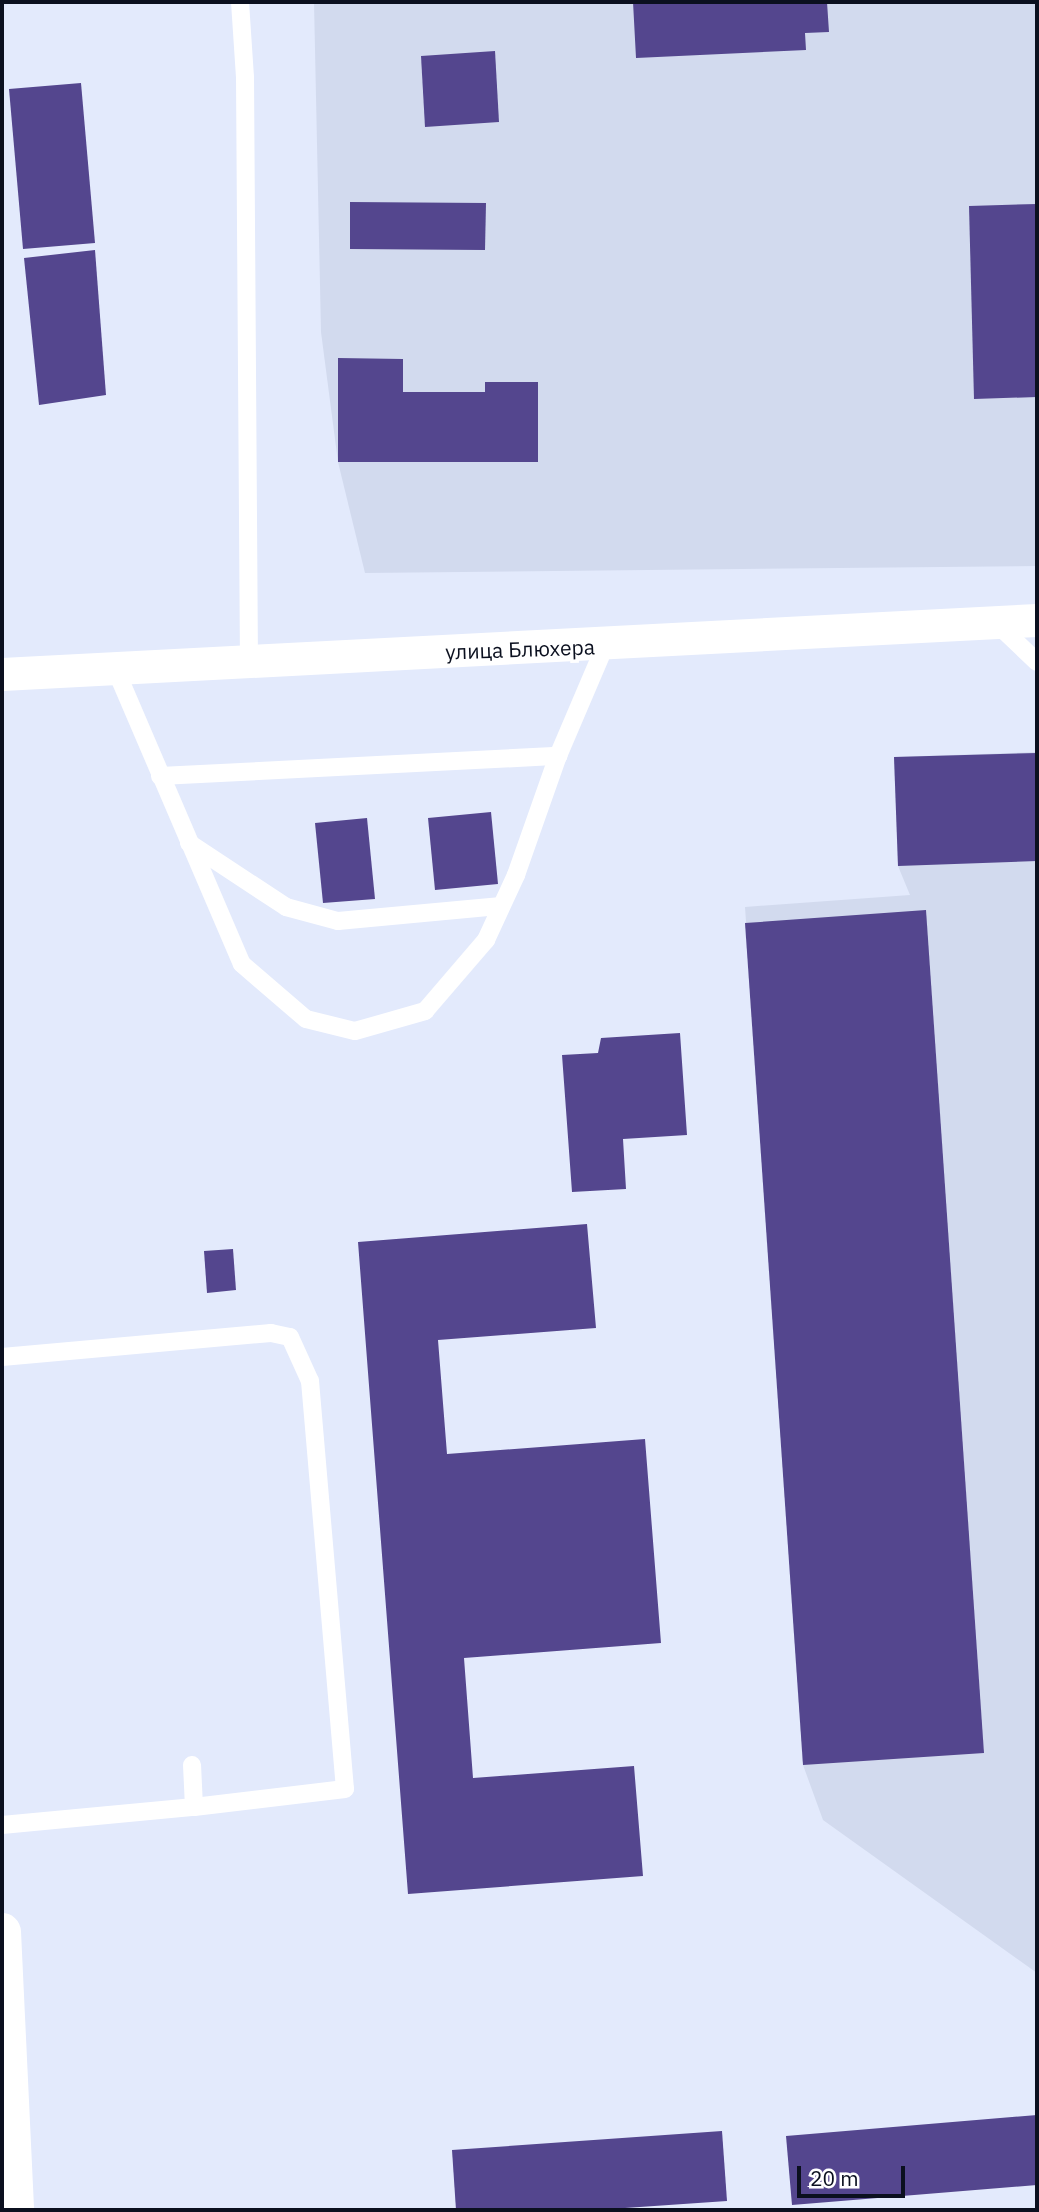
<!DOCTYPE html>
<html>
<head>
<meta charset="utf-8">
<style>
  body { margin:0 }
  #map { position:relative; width:1039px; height:2212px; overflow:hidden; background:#e3eafc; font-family:"IBM Plex Sans",sans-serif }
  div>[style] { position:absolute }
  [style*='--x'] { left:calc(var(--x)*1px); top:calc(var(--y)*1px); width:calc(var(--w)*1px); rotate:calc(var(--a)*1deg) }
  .built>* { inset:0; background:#d2daee }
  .building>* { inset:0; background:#54468e }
  .lane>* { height:18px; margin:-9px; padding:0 9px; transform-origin:9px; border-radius:9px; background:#fff }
  .street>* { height:33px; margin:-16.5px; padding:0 16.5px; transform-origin:16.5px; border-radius:16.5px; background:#fff }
  .secondary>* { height:38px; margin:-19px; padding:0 19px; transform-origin:19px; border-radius:19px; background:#fff }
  span { translate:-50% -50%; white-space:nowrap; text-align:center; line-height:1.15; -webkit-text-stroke:7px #fff; paint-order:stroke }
  .street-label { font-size:21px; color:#0b101f }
  .frame { position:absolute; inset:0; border:4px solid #0b101f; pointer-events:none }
  .scale { position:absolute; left:797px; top:2166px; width:108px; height:32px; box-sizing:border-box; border:4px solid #0b101f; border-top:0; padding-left:9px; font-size:21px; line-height:24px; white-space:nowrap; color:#0b101f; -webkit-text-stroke:5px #fff; paint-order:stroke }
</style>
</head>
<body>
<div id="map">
  <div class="built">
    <i style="clip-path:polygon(314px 2px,1037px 2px,1037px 566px,365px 573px,338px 462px,321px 332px)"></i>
    <i style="clip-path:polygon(1037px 752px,1037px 1973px,823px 1820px,803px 1765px,745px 907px,910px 895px,898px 866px,894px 757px)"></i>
  </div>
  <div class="building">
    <i style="clip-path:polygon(633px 2px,827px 2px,829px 32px,805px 33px,806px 50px,636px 58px)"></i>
    <i style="clip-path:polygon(495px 51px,499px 122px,425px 127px,421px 56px)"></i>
    <i style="clip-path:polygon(81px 83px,95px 243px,23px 249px,9px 89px)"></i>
    <i style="clip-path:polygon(350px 202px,486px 203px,485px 250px,350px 249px)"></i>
    <i style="clip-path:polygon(1037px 204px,1037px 397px,974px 399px,969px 206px)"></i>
    <i style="clip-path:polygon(95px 250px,106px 395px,39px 405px,24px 258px)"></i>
    <i style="clip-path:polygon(338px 358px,403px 359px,403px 392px,485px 392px,485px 382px,538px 382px,538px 462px,338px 462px)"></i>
    <i style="clip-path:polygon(1037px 753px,1037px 861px,898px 866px,894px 757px)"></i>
    <i style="clip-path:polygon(491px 812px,498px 884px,435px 890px,428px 818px)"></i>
    <i style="clip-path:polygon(367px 818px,375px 899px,323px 903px,315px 823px)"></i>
    <i style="clip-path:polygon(926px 910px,984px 1753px,803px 1765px,745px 923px)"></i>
    <i style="clip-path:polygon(680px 1033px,687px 1135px,623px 1139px,626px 1189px,572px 1192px,562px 1055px,598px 1053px,601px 1038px)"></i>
    <i style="clip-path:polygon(587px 1224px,596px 1328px,438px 1340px,447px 1454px,645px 1439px,661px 1643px,464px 1658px,473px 1778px,634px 1766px,643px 1876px,408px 1894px,358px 1242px)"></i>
    <i style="clip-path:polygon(233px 1249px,236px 1290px,207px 1293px,204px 1251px)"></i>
    <i style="clip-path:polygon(1037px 2115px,1037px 2185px,792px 2205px,786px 2136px)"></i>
    <i style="clip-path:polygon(722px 2131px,727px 2201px,596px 2210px,456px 2210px,452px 2150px)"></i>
  </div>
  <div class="lane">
    <i style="--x:240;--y:2;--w:75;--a:86.2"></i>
    <i style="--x:245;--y:77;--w:584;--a:89.61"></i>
    <i style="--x:995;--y:622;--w:58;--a:43.6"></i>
    <i style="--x:115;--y:668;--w:322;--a:66.8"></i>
    <i style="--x:242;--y:964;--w:84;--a:40.7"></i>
    <i style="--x:306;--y:1019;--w:50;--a:13.8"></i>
    <i style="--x:355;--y:1031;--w:73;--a:-15.9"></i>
    <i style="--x:425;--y:1011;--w:94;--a:-49.3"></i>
    <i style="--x:486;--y:940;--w:72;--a:-65.2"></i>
    <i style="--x:516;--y:875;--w:126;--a:-70.6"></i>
    <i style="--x:558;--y:756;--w:120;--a:-66.9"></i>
    <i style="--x:160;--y:776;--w:399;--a:-2.9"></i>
    <i style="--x:189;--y:843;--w:116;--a:33.4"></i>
    <i style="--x:286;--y:907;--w:54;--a:15.1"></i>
    <i style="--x:338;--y:921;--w:164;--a:-5.3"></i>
    <i style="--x:2;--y:1357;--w:270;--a:-5.1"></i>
    <i style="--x:271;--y:1333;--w:19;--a:12"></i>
    <i style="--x:290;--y:1337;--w:48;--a:65.6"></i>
    <i style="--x:310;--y:1381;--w:409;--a:85.1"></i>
    <i style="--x:345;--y:1789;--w:152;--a:173.2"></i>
    <i style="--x:2;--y:1825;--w:193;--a:-5.4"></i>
    <i style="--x:194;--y:1807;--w:42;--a:-92.7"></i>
  </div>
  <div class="street">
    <i style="--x:2;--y:674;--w:1036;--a:-2.99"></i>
  </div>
  <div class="secondary">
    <i style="--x:2;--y:1932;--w:278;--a:87.3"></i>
  </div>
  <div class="street-label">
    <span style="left:520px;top:649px;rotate:-2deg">улица Блюхера</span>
  </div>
  <div class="frame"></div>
  <div class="scale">20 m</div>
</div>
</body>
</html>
